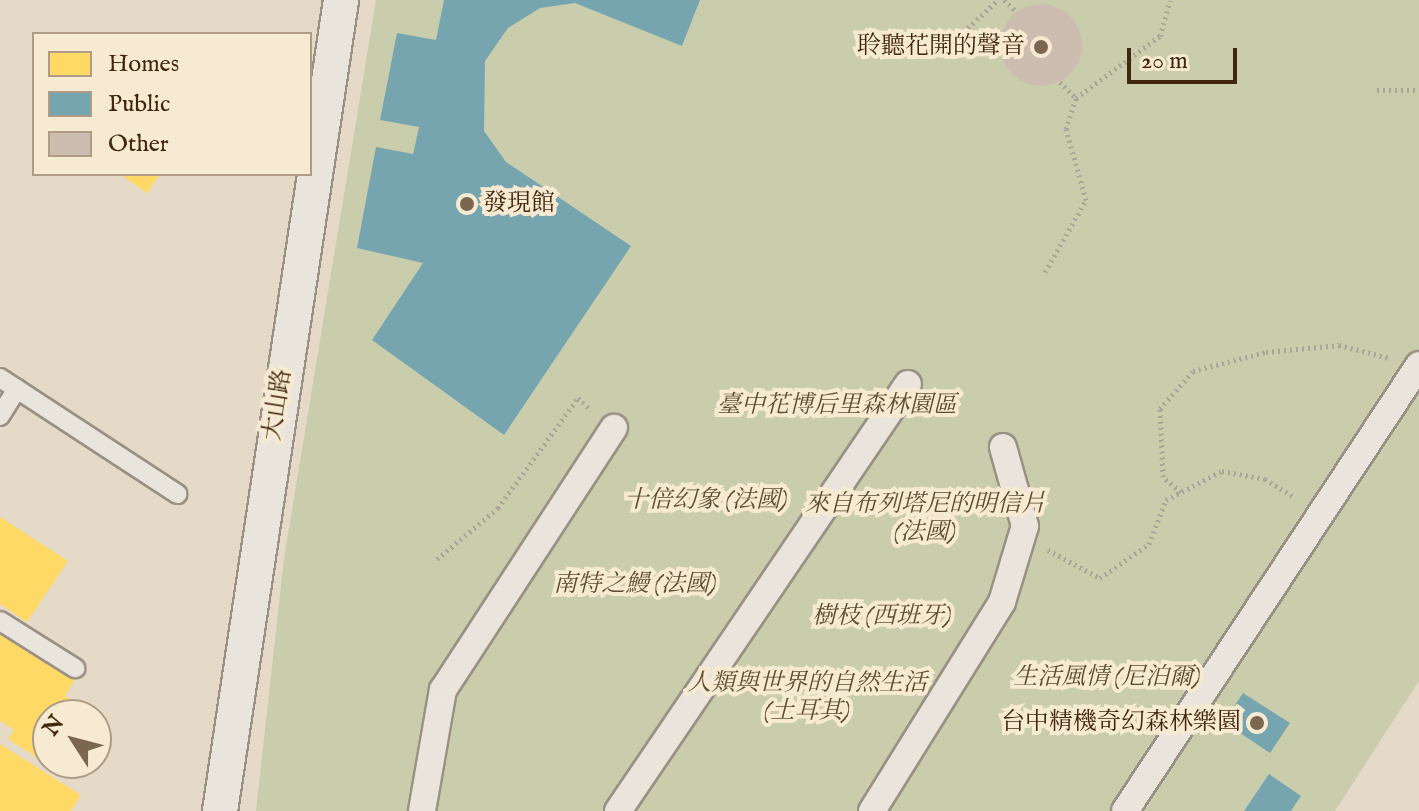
<!DOCTYPE html>
<html>
<head>
<meta charset="utf-8">
<style>
  body { margin:0 }
  #map { position:relative; width:1419px; height:811px; overflow:hidden; background:#e5dac8; font-family:"IM FELL English","Noto Serif TC",serif }
  div>[style] { position:absolute }
  [style*='--x'] { left:calc(var(--x)*1px); top:calc(var(--y)*1px); width:calc(var(--w)*1px); rotate:calc(var(--a)*1deg) }
  .green>* { inset:0; background:#cacdac }
  .homes>* { inset:0; background:#ffd966 }
  .public>* { inset:0; background:#76a5af }
  .building>* { inset:0; background:#cdbcb0 }
  .round { border-radius:50% }
  .path>* { height:5px; margin-top:-2.5px; transform-origin:0; background:repeating-linear-gradient(90deg,#aba49a 0 2px,transparent 0 6px) }
  .roads { filter:drop-shadow(2px 0 #9a9083) drop-shadow(-2px 0 #9a9083) drop-shadow(0 2px #9a9083) drop-shadow(0 -2px #9a9083) }
  .service>* { height:18px; margin:-9px; padding:0 9px; transform-origin:9px; border-radius:9px; background:#eae5dc }
  .pedestrian>* { height:26px; margin:-13px; padding:0 13px; transform-origin:13px; border-radius:13px; background:#eae5dc }
  .minor>* { height:34px; margin:-17px; padding:0 17px; transform-origin:17px; border-radius:17px; background:#eae5dc }
  .dots>* { width:22px; height:22px; translate:-50% -50%; box-sizing:border-box; border:4px solid #f7ead3; border-radius:50% }
  span { translate:-50% -50%; white-space:nowrap; text-align:center; line-height:1.15; -webkit-text-stroke:8px #f7ead3; paint-order:stroke }
  .poi-label { font-size:24px; color:#42270e }
  .right { translate:-100% -50%; text-align:right }
  .left { translate:0 -50%; text-align:left }
  .street-label { font-size:24px; color:#42270e }
  .park-label { font-size:24px; color:#5e4e30; font-style:italic }
  .legend { position:absolute; left:32px; top:32px; width:280px; height:144px; box-sizing:border-box; background:#f7ead3; border:2px solid #af9c84; margin:0; padding:10px 14px; list-style:none; font-size:24px; color:#42270e }
  .legend li { display:flex; align-items:center; gap:16px; height:40px }
  .legend b { width:40px; border:2px solid #af9c84 }
  .north { position:absolute; left:32px; top:699px; width:80px; height:80px; box-sizing:border-box; background:#f7ead3; border:2px solid #af9c84; border-radius:50%; rotate:306deg; font-size:22px; font-weight:700; line-height:32px; text-align:center; color:#42270e }
  .north::after { content:''; display:block; margin:auto; width:28px; height:36px; background:#7b664f; clip-path:polygon(50% 0,100% 100%,50% 72%,0 100%) }
  .scale { position:absolute; left:1127px; top:48px; width:110px; height:36px; box-sizing:border-box; border:4px solid #42270e; border-top:0; padding-left:10px; font-size:24px; line-height:28px; white-space:nowrap; color:#42270e; -webkit-text-stroke:6px #f7ead3; paint-order:stroke }
</style>
</head>
<body>
<div id="map">
  <div class="green">
    <i style="clip-path:polygon(376px 0,1419px 0,1419px 681px,1335px 811px,256px 811px,284px 559px)"></i>
  </div>
  <div class="homes">
    <i style="clip-path:polygon(120px 174px,160px 174px,147px 193px)"></i>
    <i style="clip-path:polygon(0 517px,68px 561px,27px 622px,0 604px)"></i>
    <i style="clip-path:polygon(0 629px,76px 678px,65px 696px,83px 708px,79px 715px,48px 715px,47px 764px,8px 739px,14px 730px,0 721px)"></i>
    <i style="clip-path:polygon(0 744px,81px 795px,71px 811px,0 811px)"></i>
  </div>
  <div class="public">
    <i style="clip-path:polygon(444px 0,700px 0,682px 46px,575px 3px,540px 8px,508px 28px,485px 61px,484px 131px,506px 162px,631px 246px,504px 435px,372px 340px,423px 263px,357px 248px,376px 147px,413px 154px,419px 127px,380px 120px,397px 33px,436px 40px)"></i>
    <i style="clip-path:polygon(1243px 693px,1290px 723px,1270px 753px,1224px 722px)"></i>
    <i style="clip-path:polygon(1269px 774px,1301px 796px,1291px 811px,1244px 811px)"></i>
  </div>
  <div class="building">
    <i class="round" style="left:1000px;top:4px;width:82px;height:82px"></i>
  </div>
  <div class="path">
    <i style="--x:1004;--y:0;--w:18;--a:43"></i>
    <i style="--x:935;--y:39;--w:24;--a:-7"></i>
    <i style="--x:959;--y:36;--w:53;--a:-42.7"></i>
    <i style="--x:1060;--y:82;--w:23;--a:45"></i>
    <i style="--x:1377;--y:90;--w:42;--a:0"></i>
    <i style="--x:1045;--y:272;--w:83;--a:-60.3"></i>
    <i style="--x:1086;--y:200;--w:74;--a:-105.7"></i>
    <i style="--x:1066;--y:129;--w:33;--a:-72"></i>
    <i style="--x:1076;--y:98;--w:104;--a:-36.4"></i>
    <i style="--x:1160;--y:36;--w:37;--a:-74"></i>
    <i style="--x:1181;--y:492;--w:23;--a:-140"></i>
    <i style="--x:1163;--y:477;--w:68;--a:-92.5"></i>
    <i style="--x:1160;--y:409;--w:50;--a:-49"></i>
    <i style="--x:1193;--y:371;--w:75;--a:-14.6"></i>
    <i style="--x:1266;--y:352;--w:73;--a:-5.5"></i>
    <i style="--x:1339;--y:345;--w:52;--a:14.6"></i>
    <i style="--x:1048;--y:550;--w:59;--a:28.3"></i>
    <i style="--x:1100;--y:578;--w:60;--a:-34.8"></i>
    <i style="--x:1149;--y:544;--w:47;--a:-68.9"></i>
    <i style="--x:1166;--y:500;--w:63;--a:-27.4"></i>
    <i style="--x:1222;--y:471;--w:44;--a:10.5"></i>
    <i style="--x:1265;--y:479;--w:36;--a:32"></i>
    <i style="--x:437;--y:559;--w:80;--a:-39.9"></i>
    <i style="--x:498;--y:508;--w:136;--a:-54"></i>
    <i style="--x:578;--y:398;--w:18;--a:43"></i>
  </div>
  <div class="roads">
    <div class="service">
      <i style="--x:0;--y:378;--w:212;--a:33.2"></i>
      <i style="--x:0;--y:416;--w:32;--a:-58"></i>
      <i style="--x:0;--y:621;--w:89;--a:32.1"></i>
    </div>
    <div class="pedestrian">
      <i style="--x:422;--y:811;--w:123;--a:-80.2"></i>
      <i style="--x:443;--y:690;--w:313;--a:-56.9"></i>
      <i style="--x:618;--y:811;--w:516;--a:-55.82"></i>
      <i style="--x:872;--y:811;--w:246;--a:-58.1"></i>
      <i style="--x:1002;--y:602;--w:79;--a:-73.2"></i>
      <i style="--x:1025;--y:526;--w:82;--a:-105.6"></i>
      <i style="--x:1125;--y:811;--w:534;--a:-56.61"></i>
    </div>
    <div class="minor">
      <i style="--x:220;--y:811;--w:820;--a:-81.51"></i>
    </div>
  </div>
  <div class="dots">
    <i style="left:1041px;top:47px;background:#7b664f"></i>
    <i style="left:467px;top:204px;background:#7b664f"></i>
    <i style="left:1257px;top:723px;background:#7b664f"></i>
  </div>
  <div class="poi-label">
    <span class="right" style="left:1025px;top:47px">聆聽花開的聲音</span>
    <span class="left" style="left:483px;top:204px">發現館</span>
    <span class="right" style="left:1241px;top:723px">台中精機奇幻森林樂園</span>
  </div>
  <div class="street-label">
    <span style="left:278px;top:405px;rotate:-81deg">大山路</span>
  </div>
  <div class="park-label">
    <span style="left:837px;top:406px">臺中花博后里森林園區</span>
    <span style="left:706px;top:501px">十倍幻象 (法國)</span>
    <span style="left:925px;top:519px">來自布列塔尼的明信片<br>(法國)</span>
    <span style="left:635px;top:585px">南特之鰻 (法國)</span>
    <span style="left:882px;top:617px">樹枝 (西班牙)</span>
    <span style="left:1107px;top:678px">生活風情 (尼泊爾)</span>
    <span style="left:807px;top:698px">人類與世界的自然生活<br>(土耳其)</span>
  </div>
  <ul class="legend">
  <li><b style="height:22px;background:#ffd966"></b>Homes</li>
  <li><b style="height:22px;background:#76a5af"></b>Public</li>
  <li><b style="height:22px;background:#cdbcb0"></b>Other</li>
  </ul>
  <div class="north">N</div>
  <div class="scale">20 m</div>
</div>
</body>
</html>
